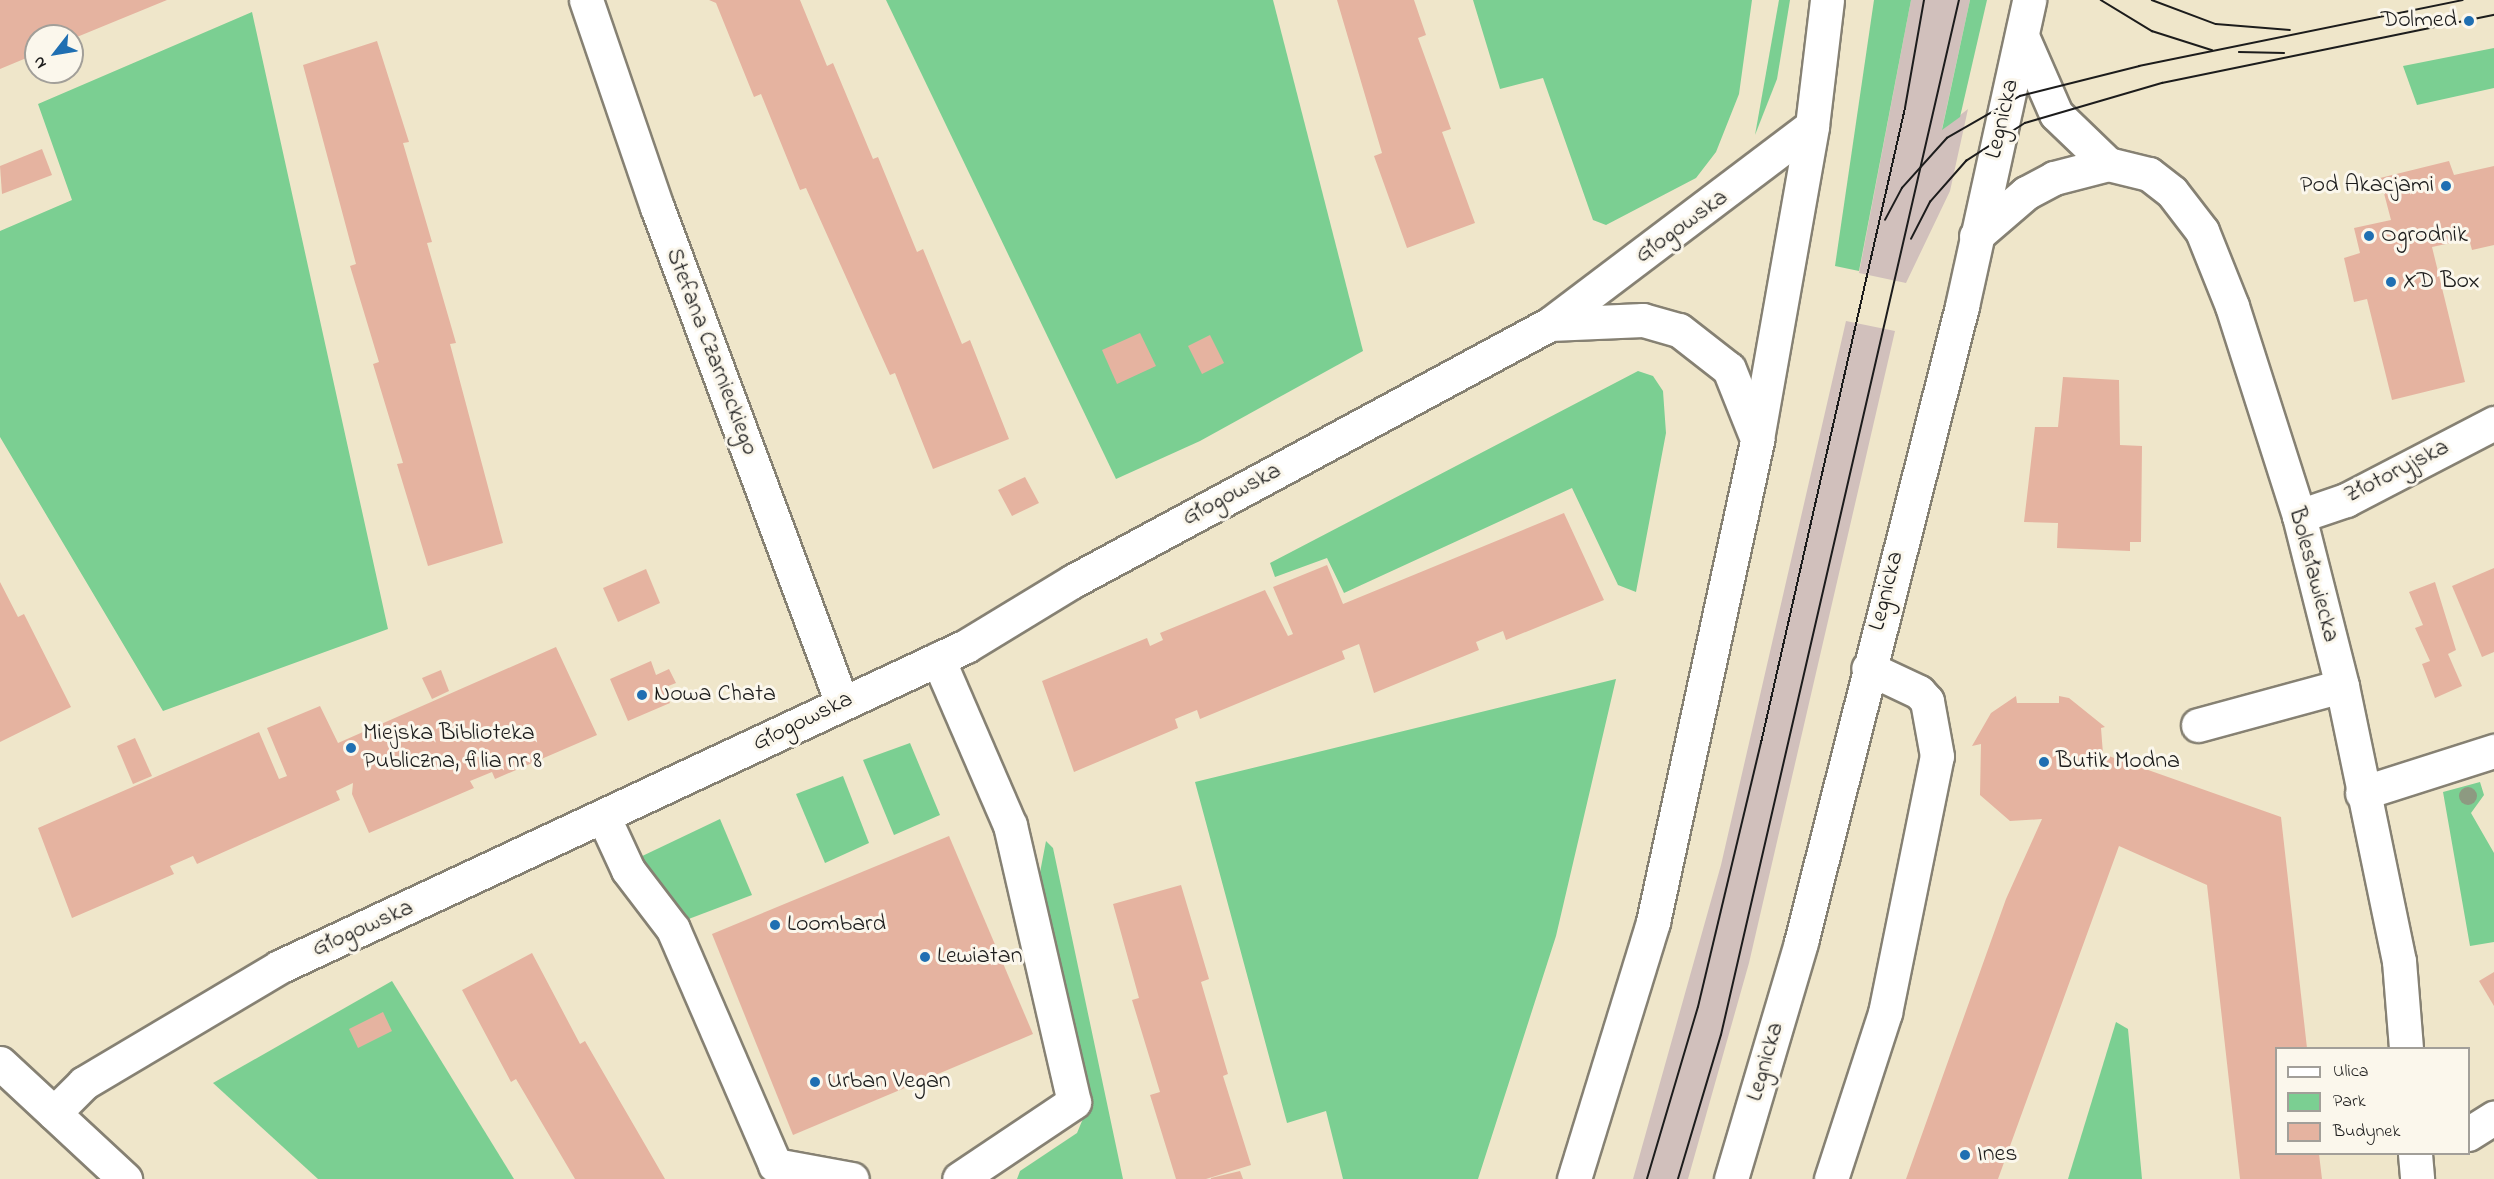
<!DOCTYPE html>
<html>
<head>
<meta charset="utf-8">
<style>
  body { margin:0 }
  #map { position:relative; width:2494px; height:1179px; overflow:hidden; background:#efe6ca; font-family:"Indie Flower",sans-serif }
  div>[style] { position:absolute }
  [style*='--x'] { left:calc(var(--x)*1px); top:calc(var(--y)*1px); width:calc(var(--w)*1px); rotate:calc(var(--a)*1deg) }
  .industrial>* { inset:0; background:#d1c0bc }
  .green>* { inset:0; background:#7bcf92 }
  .building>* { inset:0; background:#e5b3a0 }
  .roads { filter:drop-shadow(2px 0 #868173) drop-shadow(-2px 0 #868173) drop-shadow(0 2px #868173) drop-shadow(0 -2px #868173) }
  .minor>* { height:33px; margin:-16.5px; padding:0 16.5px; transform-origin:16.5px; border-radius:16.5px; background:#fff }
  .major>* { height:33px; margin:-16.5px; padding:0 16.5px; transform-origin:16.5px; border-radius:16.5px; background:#fff }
  .tram>* { height:1.5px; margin:-0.75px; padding:0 0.75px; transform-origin:0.75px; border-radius:0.75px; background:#1c1c1c }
  .trees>* { width:18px; height:18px; margin:-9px; border-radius:50%; background:#8d9a81 }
  .dots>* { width:16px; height:16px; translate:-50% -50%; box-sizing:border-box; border:3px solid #fbf7ec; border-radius:50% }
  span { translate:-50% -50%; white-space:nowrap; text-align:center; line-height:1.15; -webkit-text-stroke:6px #fbf7ec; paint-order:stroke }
  .poi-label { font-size:24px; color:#1c1c1c }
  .right { translate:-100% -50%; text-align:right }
  .left { translate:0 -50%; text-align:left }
  .street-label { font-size:24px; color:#1c1c1c }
  .legend { position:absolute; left:2275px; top:1047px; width:195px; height:108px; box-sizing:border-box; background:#fbf7ec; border:2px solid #a29f99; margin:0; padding:8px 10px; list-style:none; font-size:18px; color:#1c1c1c }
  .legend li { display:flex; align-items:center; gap:12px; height:30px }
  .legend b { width:30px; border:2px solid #a29f99 }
  .north { position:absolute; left:24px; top:24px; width:60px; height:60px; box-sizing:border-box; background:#fbf7ec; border:2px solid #a29f99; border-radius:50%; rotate:239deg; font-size:16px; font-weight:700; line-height:24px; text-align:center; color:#1c1c1c }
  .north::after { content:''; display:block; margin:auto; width:21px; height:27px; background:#1f6fb2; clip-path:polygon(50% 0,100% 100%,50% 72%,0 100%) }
</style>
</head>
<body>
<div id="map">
  <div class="industrial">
    <i style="clip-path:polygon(1911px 0,1970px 0,1942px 129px,1968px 109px,1950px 191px,1906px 283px,1859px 273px)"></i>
    <i style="clip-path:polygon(1846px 321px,1895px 331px,1749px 963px,1688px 1179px,1633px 1179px,1721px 865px)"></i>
  </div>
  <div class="green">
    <i style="clip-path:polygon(886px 0,1273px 0,1363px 351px,1200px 441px,1116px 479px)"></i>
    <i style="clip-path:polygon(1473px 0,1752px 0,1739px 94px,1716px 152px,1696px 178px,1606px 225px,1593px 220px,1543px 78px,1500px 89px)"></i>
    <i style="clip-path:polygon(1779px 0,1790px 0,1777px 79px,1755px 135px)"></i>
    <i style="clip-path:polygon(1874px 0,1911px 0,1859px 271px,1835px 266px)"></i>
    <i style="clip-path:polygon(1970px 0,1987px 0,1960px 117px,1942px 130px)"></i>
    <i style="clip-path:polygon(252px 12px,388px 629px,163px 711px,0 437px,0 231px,72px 200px,38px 104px)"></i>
    <i style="clip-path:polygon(2494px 48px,2494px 88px,2417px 105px,2403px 66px)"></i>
    <i style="clip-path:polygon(1638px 371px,1653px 376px,1663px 391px,1666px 433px,1636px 592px,1618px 585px,1572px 488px,1344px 593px,1327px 558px,1275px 577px,1270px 563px)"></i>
    <i style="clip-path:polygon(1616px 679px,1556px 936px,1478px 1179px,1343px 1179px,1326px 1111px,1287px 1123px,1195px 782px)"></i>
    <i style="clip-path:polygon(910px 743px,940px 815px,894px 835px,863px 760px)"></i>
    <i style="clip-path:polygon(843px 776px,869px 843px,825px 863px,796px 794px)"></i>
    <i style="clip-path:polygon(2480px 782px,2484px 795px,2471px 813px,2494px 853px,2494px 942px,2470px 946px,2443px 792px)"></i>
    <i style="clip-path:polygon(720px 819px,752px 895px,686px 920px,636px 859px)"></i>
    <i style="clip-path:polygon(1046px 841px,1053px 848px,1123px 1179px,1017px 1179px,1020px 1171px,1077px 1133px,1087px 1109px,1038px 883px)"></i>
    <i style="clip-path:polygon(392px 981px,514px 1179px,318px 1179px,213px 1083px)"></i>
    <i style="clip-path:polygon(2116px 1022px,2128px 1029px,2142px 1179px,2068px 1179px)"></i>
  </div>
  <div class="building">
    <i style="clip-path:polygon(0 0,167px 0,72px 39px,36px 36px,36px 54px,0 69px)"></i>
    <i style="clip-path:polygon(709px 0,800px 0,827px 66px,833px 63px,873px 159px,878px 157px,917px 252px,923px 249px,962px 344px,970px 340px,1009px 439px,933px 469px,895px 373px,890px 375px,806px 188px,800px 190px,761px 94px,754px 97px,716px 3px)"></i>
    <i style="clip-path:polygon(1337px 0,1414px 0,1426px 35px,1418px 38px,1451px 129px,1442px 132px,1475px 223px,1407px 248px,1374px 156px,1382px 153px)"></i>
    <i style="clip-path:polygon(377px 41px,409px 142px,403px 143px,432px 242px,427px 243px,456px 343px,450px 344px,503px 543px,428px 566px,397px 464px,403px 463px,373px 364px,379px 362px,350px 266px,356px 264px,303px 65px)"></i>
    <i style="clip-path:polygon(42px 149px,52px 175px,2px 194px,0 166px)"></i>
    <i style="clip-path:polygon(2449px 161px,2454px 175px,2494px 166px,2494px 245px,2472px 250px,2469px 239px,2432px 247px,2465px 382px,2392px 400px,2367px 299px,2354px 302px,2344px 258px,2360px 253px,2354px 228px,2391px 220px,2380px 178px)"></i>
    <i style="clip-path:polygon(1140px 333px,1156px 366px,1117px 384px,1102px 350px)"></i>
    <i style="clip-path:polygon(1210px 335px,1224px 363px,1202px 374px,1188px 346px)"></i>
    <i style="clip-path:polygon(2063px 377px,2119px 380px,2120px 445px,2142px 446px,2141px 542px,2130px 542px,2130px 551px,2057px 548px,2058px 523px,2024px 522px,2035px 427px,2058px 427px)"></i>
    <i style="clip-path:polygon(1025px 477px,1039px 503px,1012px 516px,998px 490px)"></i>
    <i style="clip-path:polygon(1564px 513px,1604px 600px,1506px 640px,1503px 631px,1476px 642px,1479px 650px,1374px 693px,1359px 644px,1342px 651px,1345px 659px,1200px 719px,1197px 710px,1175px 719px,1178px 728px,1074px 772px,1042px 681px,1147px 638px,1150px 646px,1163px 640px,1160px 633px,1265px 590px,1288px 636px,1293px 634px,1273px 587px,1327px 565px,1343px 604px)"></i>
    <i style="clip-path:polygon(2494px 568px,2494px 652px,2482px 657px,2452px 586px)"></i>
    <i style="clip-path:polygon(646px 569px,660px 603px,618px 622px,603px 588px)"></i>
    <i style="clip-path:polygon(0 582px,18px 617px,24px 614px,71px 707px,0 742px)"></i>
    <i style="clip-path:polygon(2435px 582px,2456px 650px,2448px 654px,2462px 686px,2435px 698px,2422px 664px,2430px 661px,2415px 628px,2423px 625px,2409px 592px)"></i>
    <i style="clip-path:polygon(556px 647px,597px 735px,495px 779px,492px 772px,470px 781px,474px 788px,369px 833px,352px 794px,353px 783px,336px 791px,340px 800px,197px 864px,193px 856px,170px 866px,174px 874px,72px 918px,38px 828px,259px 732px,279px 779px,287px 776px,267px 728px,320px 706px,338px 743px)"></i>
    <i style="clip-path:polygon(651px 661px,656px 675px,669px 669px,676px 683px,663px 688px,670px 703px,628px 721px,610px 679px)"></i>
    <i style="clip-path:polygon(441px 670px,449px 691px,432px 699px,422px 678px)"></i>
    <i style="clip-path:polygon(2016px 696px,2017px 703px,2059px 703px,2059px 696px,2069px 698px,2105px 727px,2101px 728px,2103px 754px,2281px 817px,2307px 1048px,2276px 1048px,2276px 1154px,2319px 1154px,2322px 1179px,2240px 1179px,2207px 885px,2119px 846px,1998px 1179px,1906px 1179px,2006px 899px,2042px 819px,2010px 821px,1980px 795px,1981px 744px,1972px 746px,1991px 713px)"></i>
    <i style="clip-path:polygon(135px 738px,152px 776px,133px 784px,117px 746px)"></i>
    <i style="clip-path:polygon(949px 836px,1033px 1034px,793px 1135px,712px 934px)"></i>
    <i style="clip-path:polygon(1181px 885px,1209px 979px,1201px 982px,1228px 1074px,1223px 1076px,1251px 1165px,1206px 1179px,1176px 1179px,1150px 1095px,1160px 1092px,1132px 1000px,1139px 998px,1113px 904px)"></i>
    <i style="clip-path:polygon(532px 953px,580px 1044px,585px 1041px,665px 1179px,575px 1179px,516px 1079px,511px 1082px,462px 990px)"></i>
    <i style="clip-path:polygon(2494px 972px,2494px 1006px,2479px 981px)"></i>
    <i style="clip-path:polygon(383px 1012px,392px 1031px,358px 1048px,349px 1029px)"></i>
    <i style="clip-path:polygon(1240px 1171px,1243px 1179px,1211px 1179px,1211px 1178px)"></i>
  </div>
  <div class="roads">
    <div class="minor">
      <i style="--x:586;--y:0;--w:219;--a:71.1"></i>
      <i style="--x:657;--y:207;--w:529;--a:69.55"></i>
      <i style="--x:2022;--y:36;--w:85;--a:66.4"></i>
      <i style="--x:2056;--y:114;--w:72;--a:43.9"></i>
      <i style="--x:1976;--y:236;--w:66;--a:-40.7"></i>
      <i style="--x:2026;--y:193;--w:32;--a:-28"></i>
      <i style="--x:2054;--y:178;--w:56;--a:-14.5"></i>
      <i style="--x:2108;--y:164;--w:42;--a:13.7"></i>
      <i style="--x:2149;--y:174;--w:29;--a:38"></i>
      <i style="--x:2172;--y:192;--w:49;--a:52.4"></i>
      <i style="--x:2202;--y:231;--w:81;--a:68.2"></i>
      <i style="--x:2232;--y:306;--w:220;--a:72.3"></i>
      <i style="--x:2299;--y:516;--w:175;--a:75.8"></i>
      <i style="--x:2342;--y:686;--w:281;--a:78.3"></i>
      <i style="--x:2399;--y:961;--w:87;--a:85.4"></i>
      <i style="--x:1550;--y:324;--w:93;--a:-2.5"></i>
      <i style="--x:1643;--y:320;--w:37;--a:16"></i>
      <i style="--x:1679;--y:330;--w:63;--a:38"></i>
      <i style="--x:1729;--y:369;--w:75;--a:68.2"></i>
      <i style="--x:2299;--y:516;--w:50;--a:-18.8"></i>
      <i style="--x:2346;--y:500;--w:167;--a:-27.5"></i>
      <i style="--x:938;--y:659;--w:181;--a:66.6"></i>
      <i style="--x:1010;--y:825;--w:284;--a:77"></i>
      <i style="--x:1074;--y:1102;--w:138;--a:146.2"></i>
      <i style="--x:2198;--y:725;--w:149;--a:-15.2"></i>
      <i style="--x:2362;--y:793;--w:139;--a:-17.7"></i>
      <i style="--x:604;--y:818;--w:57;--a:65.2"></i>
      <i style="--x:628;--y:870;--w:74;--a:52.7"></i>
      <i style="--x:673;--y:929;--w:257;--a:66.6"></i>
      <i style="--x:775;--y:1165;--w:78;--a:10.3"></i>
      <i style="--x:0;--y:1063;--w:171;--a:42.9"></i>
      <i style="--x:54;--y:1113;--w:42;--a:-45"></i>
      <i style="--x:84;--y:1083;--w:227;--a:-30.7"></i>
      <i style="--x:279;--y:967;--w:758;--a:-25.04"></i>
      <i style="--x:966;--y:646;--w:125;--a:-31.3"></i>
      <i style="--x:1073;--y:581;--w:542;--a:-28.32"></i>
      <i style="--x:1550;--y:324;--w:328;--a:-37.1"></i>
      <i style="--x:2468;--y:1134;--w:31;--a:-32"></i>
      <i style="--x:2415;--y:1154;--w:25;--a:85"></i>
      <i style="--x:1831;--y:1179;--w:175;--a:-72"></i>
      <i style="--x:1885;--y:1013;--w:262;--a:-78.6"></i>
      <i style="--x:1937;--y:756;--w:56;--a:-100.3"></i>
      <i style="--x:1927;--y:701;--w:12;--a:-132"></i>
      <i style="--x:1919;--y:692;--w:56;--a:-154.8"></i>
    </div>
    <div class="major">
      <i style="--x:1574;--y:1179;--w:269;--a:-72.9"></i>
      <i style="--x:1653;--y:922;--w:494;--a:-77.8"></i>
      <i style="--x:1757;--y:439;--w:318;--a:-80"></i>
      <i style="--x:1812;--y:126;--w:127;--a:-83.2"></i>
      <i style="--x:1731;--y:1179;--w:247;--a:-73.5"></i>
      <i style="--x:1801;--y:942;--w:656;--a:-75.79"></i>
      <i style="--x:1962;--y:306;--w:313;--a:-77.6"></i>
    </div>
  </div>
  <div class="tram">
    <i style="--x:2101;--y:0;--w:60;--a:31.3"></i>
    <i style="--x:2152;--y:31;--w:63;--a:17.6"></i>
    <i style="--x:2152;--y:0;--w:68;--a:20.6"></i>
    <i style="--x:2216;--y:24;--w:74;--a:4.6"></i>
    <i style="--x:2239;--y:52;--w:45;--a:1.3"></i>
    <i style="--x:1885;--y:220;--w:36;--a:-62"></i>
    <i style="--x:1902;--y:188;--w:67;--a:-48"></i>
    <i style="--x:1947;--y:138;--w:84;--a:-29.9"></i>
    <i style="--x:2020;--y:96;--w:123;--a:-14.1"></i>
    <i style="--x:2139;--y:66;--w:330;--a:-11.5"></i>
    <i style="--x:1911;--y:239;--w:42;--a:-62.8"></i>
    <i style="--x:1930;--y:202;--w:55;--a:-48.7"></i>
    <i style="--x:1966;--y:161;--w:70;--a:-32.8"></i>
    <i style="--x:2025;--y:123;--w:143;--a:-16.3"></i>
    <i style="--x:2162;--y:83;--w:339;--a:-11.6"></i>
    <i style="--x:1647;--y:1179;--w:179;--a:-73.5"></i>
    <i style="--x:1698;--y:1007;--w:271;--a:-76.6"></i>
    <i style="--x:1761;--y:743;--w:651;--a:-77.22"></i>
    <i style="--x:1905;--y:108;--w:110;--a:-80"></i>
    <i style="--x:1678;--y:1179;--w:150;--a:-73.4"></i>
    <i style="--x:1721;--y:1035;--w:1062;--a:-77.05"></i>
  </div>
  <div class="trees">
    <i style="left:2468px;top:796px"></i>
  </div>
  <div class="dots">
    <i style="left:2469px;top:21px;background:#1f6fb2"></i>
    <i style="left:2446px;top:186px;background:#1f6fb2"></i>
    <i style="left:2369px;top:236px;background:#1f6fb2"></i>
    <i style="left:2391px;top:282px;background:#1f6fb2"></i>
    <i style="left:642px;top:695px;background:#1f6fb2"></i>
    <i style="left:351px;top:748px;background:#1f6fb2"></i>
    <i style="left:2044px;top:762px;background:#1f6fb2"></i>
    <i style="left:775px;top:925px;background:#1f6fb2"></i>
    <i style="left:925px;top:957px;background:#1f6fb2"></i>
    <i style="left:815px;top:1082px;background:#1f6fb2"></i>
    <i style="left:1965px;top:1155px;background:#1f6fb2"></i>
  </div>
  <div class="poi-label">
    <span class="right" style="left:2457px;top:21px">Dolmed</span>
    <span class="right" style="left:2434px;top:186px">Pod Akacjami</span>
    <span class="left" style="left:2381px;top:236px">Ogrodnik</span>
    <span class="left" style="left:2403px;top:282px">XD Box</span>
    <span class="left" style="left:654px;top:695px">Nowa Chata</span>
    <span class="left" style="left:363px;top:748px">Miejska Biblioteka<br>Publiczna, filia nr 8</span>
    <span class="left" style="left:2056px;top:762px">Butik Modna</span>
    <span class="left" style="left:787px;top:925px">Loombard</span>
    <span class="left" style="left:937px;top:957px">Lewiatan</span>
    <span class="left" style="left:827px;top:1082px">Urban Vegan</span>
    <span class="left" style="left:1977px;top:1155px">Ines</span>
  </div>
  <div class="street-label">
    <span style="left:2003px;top:119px;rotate:-77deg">Legnicka</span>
    <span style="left:1682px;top:227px;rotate:-36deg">Głogowska</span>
    <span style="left:711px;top:352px;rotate:69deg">Stefana Czarnieckiego</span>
    <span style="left:2397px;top:472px;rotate:-27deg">Złotoryjska</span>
    <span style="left:1232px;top:495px;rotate:-28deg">Głogowska</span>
    <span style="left:2313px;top:575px;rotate:75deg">Bolesławiecka</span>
    <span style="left:1887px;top:591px;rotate:-76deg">Legnicka</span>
    <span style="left:803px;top:722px;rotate:-26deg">Głogowska</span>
    <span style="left:363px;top:929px;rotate:-24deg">Głogowska</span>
    <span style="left:1766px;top:1062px;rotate:-74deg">Legnicka</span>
  </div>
  <ul class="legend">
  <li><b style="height:8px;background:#fff"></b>Ulica</li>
  <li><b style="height:16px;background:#7bcf92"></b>Park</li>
  <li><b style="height:16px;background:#e5b3a0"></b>Budynek</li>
  </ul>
  <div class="north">N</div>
</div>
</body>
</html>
